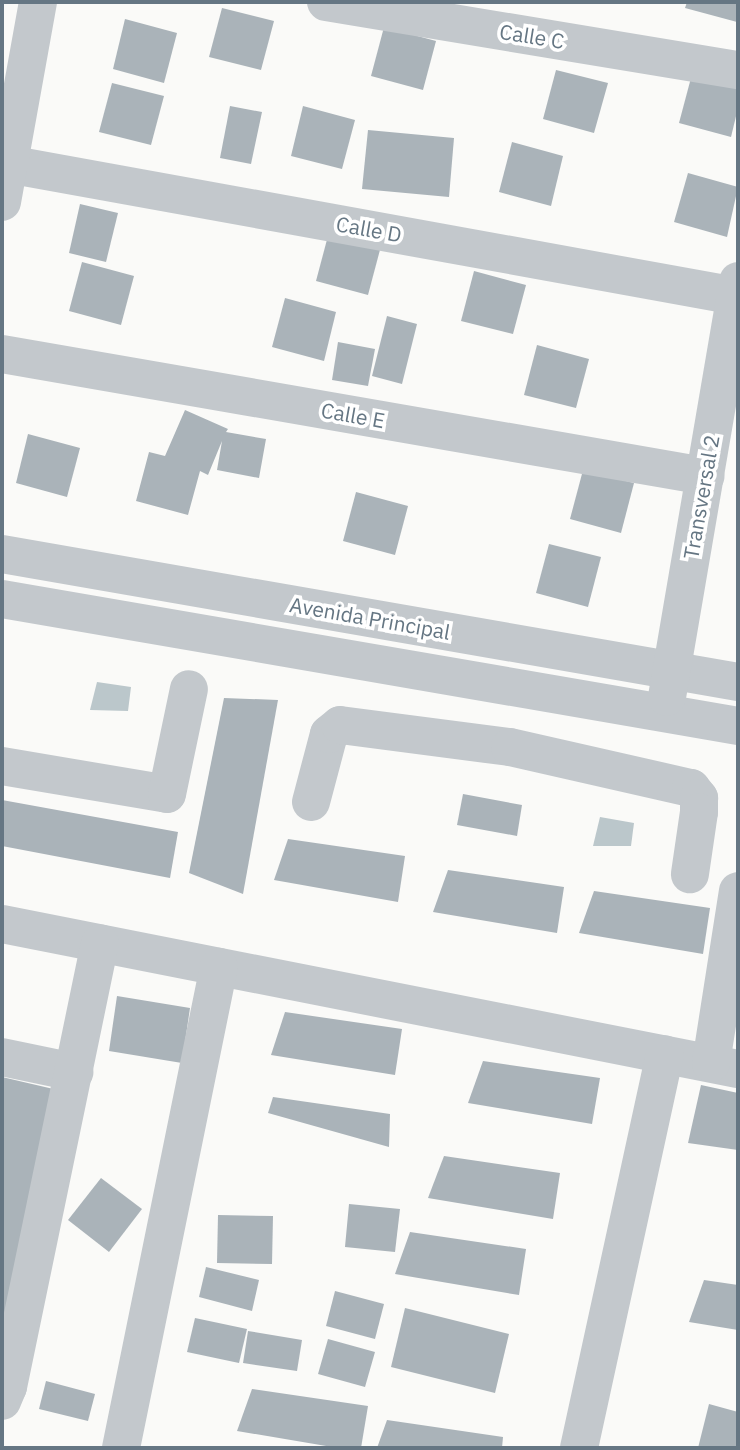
<!DOCTYPE html>
<html>
<head>
<meta charset="utf-8">
<style>
  body { margin:0 }
  #map { position:relative; width:740px; height:1450px; overflow:hidden; background:#fafaf8; font-family:"IBM Plex Sans",sans-serif }
  div>[style] { position:absolute }
  [style*='--x'] { left:calc(var(--x)*1px); top:calc(var(--y)*1px); width:calc(var(--w)*1px); rotate:calc(var(--a)*1deg) }
  .water>* { inset:0; background:#bbc7cb }
  .building>* { inset:0; background:#aab3b9 }
  .minor>* { height:38px; margin:-19px; padding:0 19px; transform-origin:19px; border-radius:19px; background:#c3c8cc }
  span { translate:-50% -50%; white-space:nowrap; text-align:center; line-height:1.15; -webkit-text-stroke:7px #fff; paint-order:stroke }
  .street-label { font-size:21px; color:#657683 }
  .frame { position:absolute; inset:0; border:4px solid #657683; pointer-events:none }
</style>
</head>
<body>
<div id="map">
  <div class="water">
    <i style="clip-path:polygon(97px 682px,131px 687px,128px 711px,90px 710px)"></i>
    <i style="clip-path:polygon(600px 817px,634px 823px,631px 846px,593px 846px)"></i>
  </div>
  <div class="building">
    <i style="clip-path:polygon(687px 2px,738px 2px,737px 22px,685px 8px)"></i>
    <i style="clip-path:polygon(222px 8px,274px 21px,261px 70px,209px 57px)"></i>
    <i style="clip-path:polygon(125px 19px,177px 33px,164px 83px,113px 69px)"></i>
    <i style="clip-path:polygon(384px 27px,436px 41px,423px 90px,371px 76px)"></i>
    <i style="clip-path:polygon(556px 70px,608px 83px,594px 133px,543px 119px)"></i>
    <i style="clip-path:polygon(692px 74px,738px 86px,738px 108px,731px 137px,679px 123px)"></i>
    <i style="clip-path:polygon(112px 83px,164px 96px,151px 145px,99px 132px)"></i>
    <i style="clip-path:polygon(230px 106px,262px 112px,251px 164px,220px 158px)"></i>
    <i style="clip-path:polygon(303px 106px,355px 120px,342px 169px,291px 156px)"></i>
    <i style="clip-path:polygon(368px 130px,454px 138px,449px 197px,362px 189px)"></i>
    <i style="clip-path:polygon(512px 142px,563px 156px,551px 206px,499px 192px)"></i>
    <i style="clip-path:polygon(688px 173px,738px 187px,727px 237px,674px 222px)"></i>
    <i style="clip-path:polygon(80px 204px,118px 213px,106px 262px,69px 253px)"></i>
    <i style="clip-path:polygon(329px 232px,381px 246px,368px 295px,316px 281px)"></i>
    <i style="clip-path:polygon(82px 262px,134px 276px,121px 325px,69px 311px)"></i>
    <i style="clip-path:polygon(474px 271px,526px 285px,513px 334px,461px 321px)"></i>
    <i style="clip-path:polygon(285px 298px,336px 312px,324px 361px,272px 347px)"></i>
    <i style="clip-path:polygon(387px 316px,417px 324px,402px 384px,372px 376px)"></i>
    <i style="clip-path:polygon(338px 342px,375px 349px,368px 386px,332px 380px)"></i>
    <i style="clip-path:polygon(537px 345px,589px 359px,576px 408px,524px 395px)"></i>
    <i style="clip-path:polygon(185px 410px,228px 429px,226px 432px,266px 439px,259px 478px,217px 470px,222px 441px,208px 475px,200px 471px,188px 515px,136px 501px,149px 452px,165px 456px)"></i>
    <i style="clip-path:polygon(28px 434px,80px 448px,67px 497px,16px 483px)"></i>
    <i style="clip-path:polygon(583px 470px,634px 483px,621px 533px,570px 519px)"></i>
    <i style="clip-path:polygon(356px 492px,408px 506px,395px 555px,343px 541px)"></i>
    <i style="clip-path:polygon(549px 544px,601px 557px,588px 607px,536px 593px)"></i>
    <i style="clip-path:polygon(224px 698px,278px 700px,243px 894px,189px 873px)"></i>
    <i style="clip-path:polygon(463px 794px,522px 805px,517px 836px,457px 825px)"></i>
    <i style="clip-path:polygon(2px 800px,178px 832px,170px 878px,2px 846px)"></i>
    <i style="clip-path:polygon(288px 839px,405px 856px,398px 902px,274px 880px)"></i>
    <i style="clip-path:polygon(448px 870px,564px 887px,557px 933px,433px 912px)"></i>
    <i style="clip-path:polygon(594px 891px,710px 908px,703px 954px,579px 933px)"></i>
    <i style="clip-path:polygon(117px 996px,190px 1008px,182px 1063px,109px 1051px)"></i>
    <i style="clip-path:polygon(285px 1012px,402px 1029px,395px 1075px,271px 1055px)"></i>
    <i style="clip-path:polygon(483px 1061px,600px 1078px,592px 1124px,468px 1103px)"></i>
    <i style="clip-path:polygon(2px 1077px,62px 1091px,2px 1351px)"></i>
    <i style="clip-path:polygon(701px 1085px,738px 1093px,738px 1150px,688px 1143px)"></i>
    <i style="clip-path:polygon(273px 1097px,390px 1114px,389px 1147px,268px 1113px)"></i>
    <i style="clip-path:polygon(444px 1156px,560px 1173px,553px 1219px,428px 1198px)"></i>
    <i style="clip-path:polygon(101px 1178px,142px 1209px,109px 1252px,68px 1220px)"></i>
    <i style="clip-path:polygon(349px 1204px,400px 1209px,395px 1252px,345px 1247px)"></i>
    <i style="clip-path:polygon(218px 1215px,273px 1216px,272px 1264px,217px 1263px)"></i>
    <i style="clip-path:polygon(410px 1232px,526px 1249px,519px 1295px,395px 1274px)"></i>
    <i style="clip-path:polygon(206px 1267px,259px 1280px,252px 1311px,199px 1297px)"></i>
    <i style="clip-path:polygon(704px 1280px,738px 1285px,738px 1330px,689px 1322px)"></i>
    <i style="clip-path:polygon(335px 1291px,384px 1304px,375px 1339px,326px 1326px)"></i>
    <i style="clip-path:polygon(405px 1308px,509px 1334px,495px 1393px,391px 1367px)"></i>
    <i style="clip-path:polygon(195px 1318px,247px 1329px,239px 1363px,187px 1352px)"></i>
    <i style="clip-path:polygon(248px 1331px,302px 1340px,297px 1371px,243px 1363px)"></i>
    <i style="clip-path:polygon(328px 1339px,375px 1352px,365px 1387px,318px 1374px)"></i>
    <i style="clip-path:polygon(46px 1381px,95px 1394px,88px 1421px,39px 1409px)"></i>
    <i style="clip-path:polygon(252px 1389px,368px 1406px,361px 1448px,338px 1448px,237px 1431px)"></i>
    <i style="clip-path:polygon(709px 1404px,738px 1412px,738px 1448px,698px 1448px)"></i>
    <i style="clip-path:polygon(387px 1420px,503px 1437px,502px 1448px,377px 1448px)"></i>
  </div>
  <div class="minor">
    <i style="--x:326;--y:2;--w:418;--a:9.4"></i>
    <i style="--x:2;--y:163;--w:746;--a:10.27"></i>
    <i style="--x:2;--y:202;--w:203;--a:-79.8"></i>
    <i style="--x:2;--y:354;--w:714;--a:9.85"></i>
    <i style="--x:2;--y:554;--w:747;--a:9.87"></i>
    <i style="--x:2;--y:599;--w:747;--a:9.79"></i>
    <i style="--x:667;--y:697;--w:422;--a:-80.3"></i>
    <i style="--x:2;--y:766;--w:167;--a:9.6"></i>
    <i style="--x:167;--y:794;--w:107;--a:-78.2"></i>
    <i style="--x:311;--y:802;--w:70;--a:-75.2"></i>
    <i style="--x:329;--y:734;--w:14;--a:-39"></i>
    <i style="--x:340;--y:725;--w:171;--a:7.4"></i>
    <i style="--x:510;--y:747;--w:186;--a:12.8"></i>
    <i style="--x:691;--y:788;--w:13;--a:51"></i>
    <i style="--x:699;--y:798;--w:14;--a:90"></i>
    <i style="--x:699;--y:812;--w:63;--a:98.3"></i>
    <i style="--x:2;--y:924;--w:750;--a:11.15"></i>
    <i style="--x:2;--y:1057;--w:74;--a:11.8"></i>
    <i style="--x:711;--y:1063;--w:174;--a:-81.1"></i>
    <i style="--x:2;--y:1401;--w:15;--a:-67"></i>
    <i style="--x:8;--y:1387;--w:453;--a:-78.3"></i>
    <i style="--x:121;--y:1448;--w:491;--a:-78.5"></i>
    <i style="--x:579;--y:1448;--w:403;--a:-77.7"></i>
  </div>
  <div class="street-label">
    <span style="left:532px;top:36px;rotate:9deg">Calle C</span>
    <span style="left:369px;top:229px;rotate:10deg">Calle D</span>
    <span style="left:353px;top:415px;rotate:10deg">Calle E</span>
    <span style="left:701px;top:497px;rotate:-80deg">Transversal 2</span>
    <span style="left:370px;top:618px;rotate:10deg">Avenida Principal</span>
  </div>
  <div class="frame"></div>
</div>
</body>
</html>
